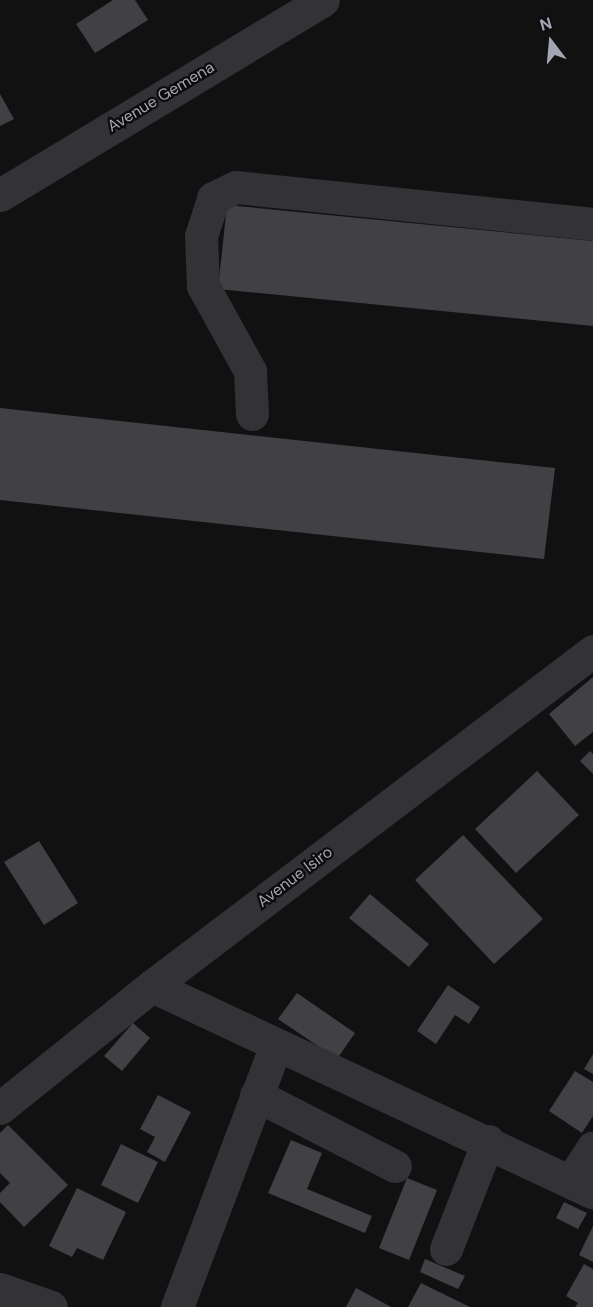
<!DOCTYPE html>
<html>
<head>
<meta charset="utf-8">
<style>
  body { margin:0 }
  #map { position:relative; width:593px; height:1307px; overflow:hidden; background:#111112; font-family:"DM Sans",sans-serif }
  div>[style] { position:absolute }
  [style*='--x'] { left:calc(var(--x)*1px); top:calc(var(--y)*1px); width:calc(var(--w)*1px); rotate:calc(var(--a)*1deg) }
  .building>* { inset:0; background:#404045 }
  .minor>* { height:33px; margin:-16.5px; padding:0 16.5px; transform-origin:16.5px; border-radius:16.5px; background:#323237 }
  span { translate:-50% -50%; white-space:nowrap; text-align:center; line-height:1.15; -webkit-text-stroke:4.5px #0c0c0d; paint-order:stroke }
  .street-label { font-size:16px; color:#a3a5b3 }
  .north { position:absolute; left:521px; top:12px; width:60px; height:60px; -webkit-text-stroke:4px #0c0c0d; paint-order:stroke; rotate:344deg; font-size:16px; font-weight:700; line-height:24px; text-align:center; color:#a3a5b3 }
  .north::after { content:''; display:block; margin:auto; width:21px; height:27px; background:#a3a5b3; clip-path:polygon(50% 0,100% 100%,50% 72%,0 100%) }
</style>
</head>
<body>
<div id="map">
  <div class="building">
    <i style="clip-path:polygon(113px 0,135px 0,148px 20px,95px 53px,76px 24px)"></i>
    <i style="clip-path:polygon(0 94px,14px 119px,0 126px)"></i>
    <i style="clip-path:polygon(227px 205px,593px 241px,593px 326px,218px 289px)"></i>
    <i style="clip-path:polygon(0 408px,555px 468px,544px 559px,0 500px)"></i>
    <i style="clip-path:polygon(593px 677px,593px 732px,575px 746px,549px 714px)"></i>
    <i style="clip-path:polygon(590px 751px,593px 754px,593px 774px,580px 761px)"></i>
    <i style="clip-path:polygon(537px 771px,579px 815px,516px 873px,475px 829px)"></i>
    <i style="clip-path:polygon(463px 835px,543px 919px,494px 964px,415px 880px)"></i>
    <i style="clip-path:polygon(39px 841px,78px 903px,44px 925px,4px 862px)"></i>
    <i style="clip-path:polygon(370px 894px,429px 944px,409px 967px,349px 918px)"></i>
    <i style="clip-path:polygon(448px 985px,480px 1007px,469px 1024px,455px 1015px,436px 1044px,417px 1031px)"></i>
    <i style="clip-path:polygon(297px 993px,355px 1033px,337px 1059px,278px 1019px)"></i>
    <i style="clip-path:polygon(133px 1023px,150px 1038px,122px 1071px,104px 1056px)"></i>
    <i style="clip-path:polygon(593px 1054px,593px 1074px,584px 1069px)"></i>
    <i style="clip-path:polygon(575px 1071px,593px 1082px,593px 1116px,582px 1133px,549px 1111px)"></i>
    <i style="clip-path:polygon(158px 1095px,191px 1112px,165px 1162px,147px 1152px,155px 1137px,140px 1129px)"></i>
    <i style="clip-path:polygon(8px 1125px,68px 1185px,24px 1227px,0 1202px,0 1193px,10px 1183px,0 1173px,0 1133px)"></i>
    <i style="clip-path:polygon(291px 1140px,322px 1153px,307px 1189px,372px 1216px,365px 1233px,268px 1193px)"></i>
    <i style="clip-path:polygon(121px 1144px,158px 1162px,138px 1203px,101px 1185px)"></i>
    <i style="clip-path:polygon(407px 1178px,437px 1190px,409px 1260px,379px 1248px)"></i>
    <i style="clip-path:polygon(77px 1188px,126px 1212px,103px 1260px,77px 1248px,72px 1257px,49px 1246px)"></i>
    <i style="clip-path:polygon(564px 1202px,587px 1213px,578px 1229px,556px 1218px)"></i>
    <i style="clip-path:polygon(593px 1226px,593px 1262px,579px 1255px)"></i>
    <i style="clip-path:polygon(425px 1259px,465px 1276px,458px 1289px,420px 1272px)"></i>
    <i style="clip-path:polygon(584px 1264px,593px 1269px,593px 1307px,575px 1307px,578px 1303px,566px 1296px)"></i>
    <i style="clip-path:polygon(421px 1283px,470px 1307px,408px 1307px)"></i>
    <i style="clip-path:polygon(356px 1288px,391px 1307px,346px 1307px)"></i>
  </div>
  <div class="minor">
    <i style="--x:0;--y:195;--w:377;--a:-31.1"></i>
    <i style="--x:252;--y:414;--w:43;--a:-92.7"></i>
    <i style="--x:250;--y:371;--w:97;--a:-118.9"></i>
    <i style="--x:203;--y:286;--w:50;--a:-92.3"></i>
    <i style="--x:201;--y:236;--w:40;--a:-72"></i>
    <i style="--x:213;--y:198;--w:25;--a:-26"></i>
    <i style="--x:236;--y:187;--w:359;--a:5.9"></i>
    <i style="--x:152;--y:986;--w:487;--a:25.1"></i>
    <i style="--x:256;--y:1095;--w:156;--a:27.1"></i>
    <i style="--x:0;--y:1108;--w:195;--a:-38.8"></i>
    <i style="--x:152;--y:986;--w:554;--a:-37.22"></i>
    <i style="--x:571;--y:1181;--w:40;--a:-57.1"></i>
    <i style="--x:446;--y:1249;--w:116;--a:-68.7"></i>
    <i style="--x:0;--y:1289;--w:54;--a:19.4"></i>
    <i style="--x:177;--y:1307;--w:280;--a:-69.3"></i>
  </div>
  <div class="street-label">
    <span style="left:161px;top:97px;rotate:-31deg">Avenue Gemena</span>
    <span style="left:295px;top:877px;rotate:-37deg">Avenue Isiro</span>
  </div>
  <div class="north">N</div>
</div>
</body>
</html>
